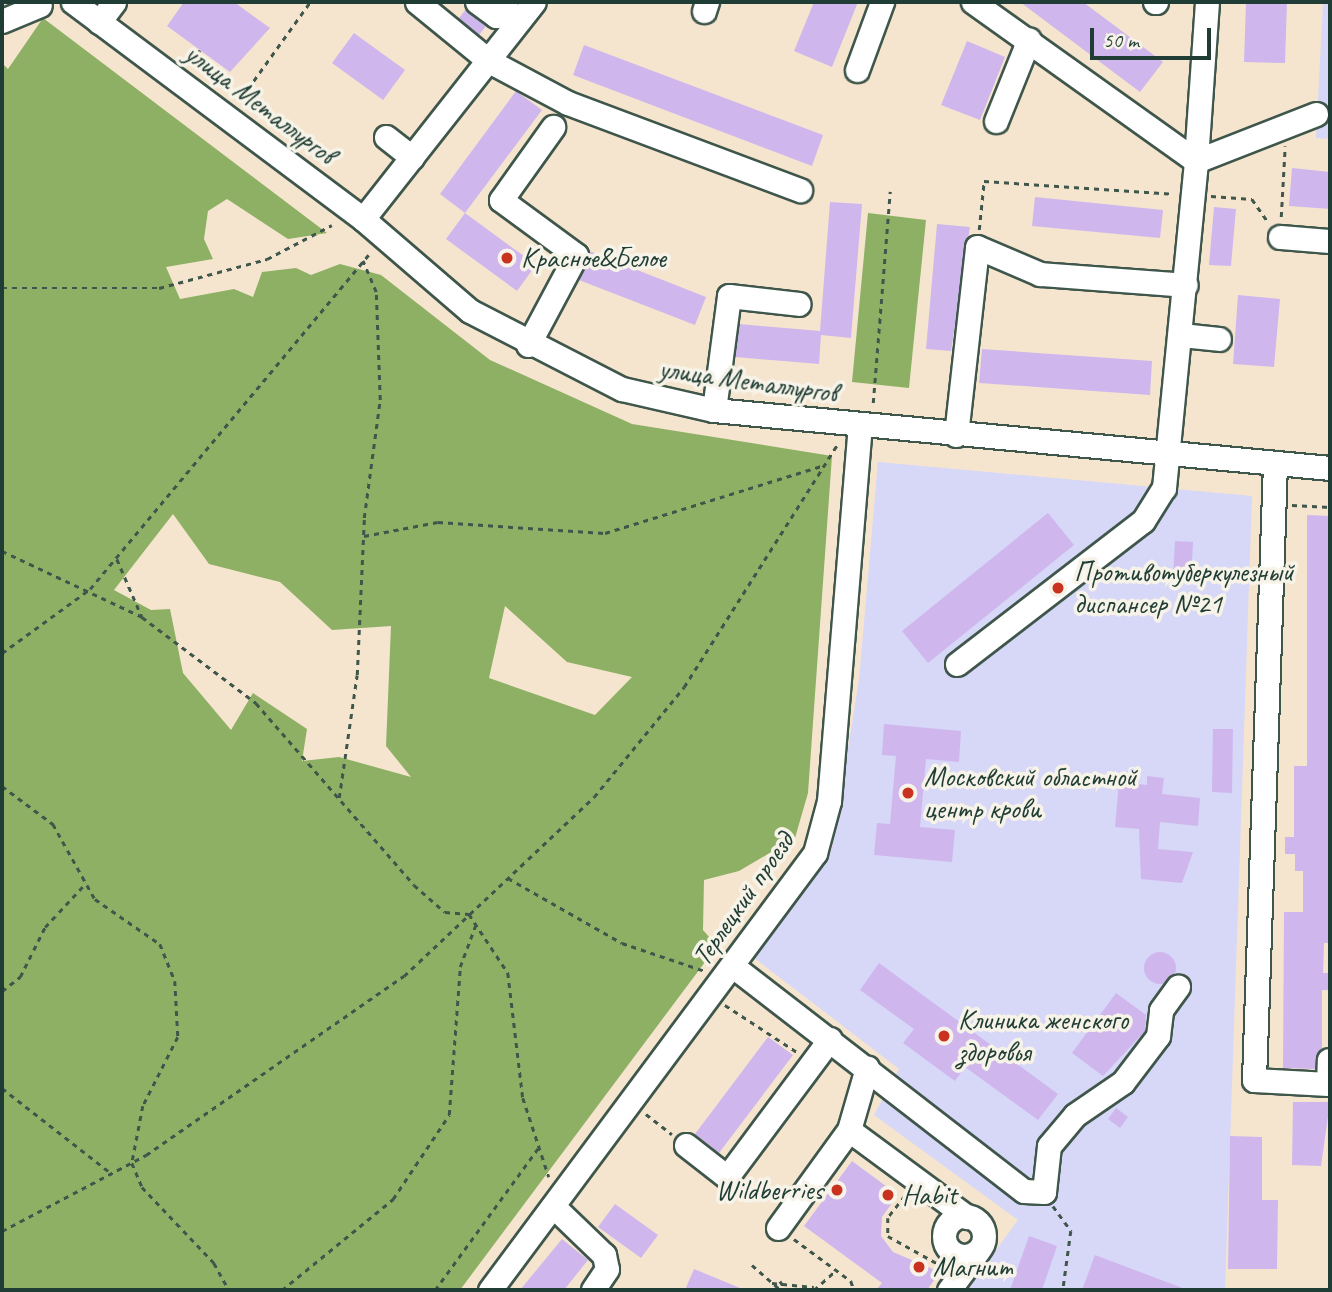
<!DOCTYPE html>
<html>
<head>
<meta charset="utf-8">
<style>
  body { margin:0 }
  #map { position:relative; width:1332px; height:1292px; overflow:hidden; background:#f5e5cf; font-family:Caveat,sans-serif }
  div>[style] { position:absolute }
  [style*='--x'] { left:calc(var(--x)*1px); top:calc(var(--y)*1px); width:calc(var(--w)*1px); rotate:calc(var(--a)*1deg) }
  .built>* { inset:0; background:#d7d7f8 }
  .forest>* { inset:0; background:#8eb064 }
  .building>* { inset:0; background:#cfb7ed }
  .round { border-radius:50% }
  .path>* { height:2.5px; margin-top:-1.25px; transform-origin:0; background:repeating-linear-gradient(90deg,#3f564b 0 5px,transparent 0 10px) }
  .roads { filter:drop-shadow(2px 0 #3f564b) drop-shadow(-2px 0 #3f564b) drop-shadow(0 2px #3f564b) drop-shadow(0 -2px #3f564b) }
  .minor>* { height:23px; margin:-11.5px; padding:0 11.5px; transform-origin:11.5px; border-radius:11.5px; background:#fff }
  .minor>.ring { margin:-11.5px; padding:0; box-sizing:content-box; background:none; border:23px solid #fff; border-radius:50% }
  .dots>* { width:19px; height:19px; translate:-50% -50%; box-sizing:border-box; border:4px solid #f7f3e8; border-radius:50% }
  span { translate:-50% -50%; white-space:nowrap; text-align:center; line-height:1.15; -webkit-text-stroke:7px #f7f3e8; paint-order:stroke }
  .street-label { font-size:28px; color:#1f3d34 }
  .poi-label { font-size:28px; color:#1f3d34 }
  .left { translate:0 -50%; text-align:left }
  .right { translate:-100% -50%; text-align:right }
  .frame { position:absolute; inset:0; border:4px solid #1f3d34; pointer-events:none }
  .scale { position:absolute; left:1090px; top:28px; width:121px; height:32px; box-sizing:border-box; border:4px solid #1f3d34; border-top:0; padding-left:9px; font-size:21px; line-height:24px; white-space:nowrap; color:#1f3d34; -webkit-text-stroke:5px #f7f3e8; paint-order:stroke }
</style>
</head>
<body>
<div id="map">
  <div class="built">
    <i style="clip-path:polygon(1323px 2px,1330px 2px,1330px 139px,1316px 138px)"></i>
    <i style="clip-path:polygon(878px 462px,1252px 496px,1225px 1290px,967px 1290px,1018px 1220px,874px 1115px,899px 1069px,753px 957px,832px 848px,859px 680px)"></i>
  </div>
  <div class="forest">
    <i style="clip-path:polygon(evenodd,43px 18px,327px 233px,288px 239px,227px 199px,208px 211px,204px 239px,213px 259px,166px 267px,180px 299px,234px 289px,253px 297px,262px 272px,296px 268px,311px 275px,340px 264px,381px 275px,490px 360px,632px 424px,832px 456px,808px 793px,795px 838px,739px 871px,704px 880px,703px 930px,717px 946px,460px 1290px,2px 1290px,2px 63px,8px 69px,43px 18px,173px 514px,209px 564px,280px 582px,332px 630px,391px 626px,386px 746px,411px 777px,339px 757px,302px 761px,307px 729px,253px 693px,231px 730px,183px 673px,170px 609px,151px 610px,114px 590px,173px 514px,43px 18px,505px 606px,567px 662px,632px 677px,595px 715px,489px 678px,505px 606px)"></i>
    <i style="clip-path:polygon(868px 213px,926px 220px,909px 388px,852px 382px)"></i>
  </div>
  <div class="building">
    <i style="clip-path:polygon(184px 2px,234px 2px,270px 28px,230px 72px,167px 26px)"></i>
    <i style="clip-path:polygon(814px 2px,858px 2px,832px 67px,794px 51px)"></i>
    <i style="clip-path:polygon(1020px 2px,1083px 2px,1163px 62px,1140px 92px)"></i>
    <i style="clip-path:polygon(1246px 2px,1287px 2px,1285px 63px,1244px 62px)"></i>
    <i style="clip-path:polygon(466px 9px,486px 26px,479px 35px,459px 18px)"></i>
    <i style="clip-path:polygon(354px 33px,405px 70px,383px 100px,332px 63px)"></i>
    <i style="clip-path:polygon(967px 41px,1005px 57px,980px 120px,941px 105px)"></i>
    <i style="clip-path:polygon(584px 45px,823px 135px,812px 166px,573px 75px)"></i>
    <i style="clip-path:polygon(516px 91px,542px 110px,465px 213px,440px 194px)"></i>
    <i style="clip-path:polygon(1292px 168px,1330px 172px,1330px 209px,1289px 206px)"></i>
    <i style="clip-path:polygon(1035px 197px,1163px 210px,1160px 238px,1032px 226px)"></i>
    <i style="clip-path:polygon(830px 202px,862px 204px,851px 338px,821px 335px,819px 364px,735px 357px,739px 324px,820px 331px)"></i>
    <i style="clip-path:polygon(1214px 207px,1236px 209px,1231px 266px,1209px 265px)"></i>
    <i style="clip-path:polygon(465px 213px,536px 265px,517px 291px,446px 239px)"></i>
    <i style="clip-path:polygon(937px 224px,970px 227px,951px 351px,926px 349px)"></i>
    <i style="clip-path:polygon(589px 251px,706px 297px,695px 325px,579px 280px)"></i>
    <i style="clip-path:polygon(1238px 295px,1280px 299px,1274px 367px,1233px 364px)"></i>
    <i style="clip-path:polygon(982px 349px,1152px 361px,1150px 395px,979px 383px)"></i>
    <i style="clip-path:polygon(1048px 513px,1074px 545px,928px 663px,902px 631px)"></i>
    <i style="clip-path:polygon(1307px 515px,1330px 516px,1330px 943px,1324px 943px,1323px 973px,1330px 973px,1330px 990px,1322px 990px,1322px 1048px,1315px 1069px,1283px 1068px,1284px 912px,1303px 912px,1303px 871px,1295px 871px,1295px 854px,1285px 854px,1285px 837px,1294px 837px,1294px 766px,1307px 766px)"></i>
    <i style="clip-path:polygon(1175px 541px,1193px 542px,1191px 581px,1173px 580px)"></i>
    <i style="clip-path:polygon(884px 724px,961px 731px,959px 762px,926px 759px,920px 827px,955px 830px,952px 862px,874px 855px,877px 823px,890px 824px,896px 756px,882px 755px)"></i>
    <i style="clip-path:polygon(1213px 729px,1233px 729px,1232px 793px,1212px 792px)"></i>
    <i style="clip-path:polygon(1147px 776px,1164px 778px,1162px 794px,1200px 798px,1198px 826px,1160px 822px,1158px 849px,1193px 852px,1182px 883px,1141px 879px,1139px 829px,1115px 827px,1119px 782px,1147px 785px)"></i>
    <i class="round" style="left:1144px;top:952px;width:32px;height:32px"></i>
    <i style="clip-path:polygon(879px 963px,1058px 1094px,1038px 1120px,965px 1067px,955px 1081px,903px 1043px,914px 1029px,860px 990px)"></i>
    <i style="clip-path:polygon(1116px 993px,1146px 1015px,1145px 1031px,1103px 1076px,1072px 1053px)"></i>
    <i style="clip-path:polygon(768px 1037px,793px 1055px,719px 1153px,695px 1134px)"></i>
    <i style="clip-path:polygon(1293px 1102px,1330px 1102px,1321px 1166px,1292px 1165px)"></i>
    <i style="clip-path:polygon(1116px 1108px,1128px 1117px,1120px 1128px,1108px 1119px)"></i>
    <i style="clip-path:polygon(1230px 1136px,1262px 1137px,1262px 1200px,1278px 1200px,1277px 1269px,1228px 1269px)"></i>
    <i style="clip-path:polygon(852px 1161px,898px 1195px,882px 1217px,881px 1236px,893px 1252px,940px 1272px,927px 1290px,876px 1290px,882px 1283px,804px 1226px)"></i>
    <i style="clip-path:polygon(615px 1204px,658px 1235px,641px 1258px,598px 1227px)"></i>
    <i style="clip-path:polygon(1029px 1236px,1057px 1246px,1042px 1290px,1010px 1290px)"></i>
    <i style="clip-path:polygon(562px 1239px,588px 1260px,564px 1290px,520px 1290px)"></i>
    <i style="clip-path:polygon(1095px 1255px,1185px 1289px,1185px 1290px,1082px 1290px)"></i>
    <i style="clip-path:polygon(694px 1269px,745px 1290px,685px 1290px)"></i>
  </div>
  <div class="path">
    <i style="--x:235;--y:2;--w:1;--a:0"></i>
    <i style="--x:193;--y:60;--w:12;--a:-55"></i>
    <i style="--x:242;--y:97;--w:117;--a:-54.4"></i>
    <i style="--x:1211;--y:196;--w:41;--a:4.2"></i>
    <i style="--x:1252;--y:199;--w:29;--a:55"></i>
    <i style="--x:1281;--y:217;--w:71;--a:-86.8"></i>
    <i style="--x:979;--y:230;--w:49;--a:-84.2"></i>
    <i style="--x:984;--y:181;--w:189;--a:3.9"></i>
    <i style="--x:2;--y:288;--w:157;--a:0"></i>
    <i style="--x:159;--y:288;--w:112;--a:-15"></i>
    <i style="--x:267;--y:259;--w:73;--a:-27.6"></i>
    <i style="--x:873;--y:403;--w:212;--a:-85.4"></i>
    <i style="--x:1292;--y:505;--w:38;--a:3"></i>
    <i style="--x:364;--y:536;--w:75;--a:-10.7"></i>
    <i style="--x:438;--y:522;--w:167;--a:3.8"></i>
    <i style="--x:605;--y:533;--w:229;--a:-17.2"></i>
    <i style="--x:2;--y:551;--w:155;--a:25.2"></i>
    <i style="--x:142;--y:617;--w:143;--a:37"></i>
    <i style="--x:256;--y:703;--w:241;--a:49"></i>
    <i style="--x:414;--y:885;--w:41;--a:41.1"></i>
    <i style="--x:445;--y:912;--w:24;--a:5"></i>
    <i style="--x:469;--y:914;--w:71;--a:56.5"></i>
    <i style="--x:508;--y:973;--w:126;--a:83.2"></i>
    <i style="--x:523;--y:1098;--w:83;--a:71.8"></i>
    <i style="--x:117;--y:559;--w:63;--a:66.7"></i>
    <i style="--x:2;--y:653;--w:109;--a:-36"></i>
    <i style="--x:90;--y:589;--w:435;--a:-50.2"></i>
    <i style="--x:2;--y:786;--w:64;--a:36.7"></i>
    <i style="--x:53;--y:824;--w:86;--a:60.8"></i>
    <i style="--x:95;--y:899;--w:79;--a:34.7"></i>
    <i style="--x:160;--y:944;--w:40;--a:68"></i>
    <i style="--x:175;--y:981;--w:56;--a:86.9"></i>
    <i style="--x:178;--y:1037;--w:77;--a:116.9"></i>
    <i style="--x:143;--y:1106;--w:58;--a:100.9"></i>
    <i style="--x:132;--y:1163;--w:26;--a:67"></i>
    <i style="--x:142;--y:1187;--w:105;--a:46.5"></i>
    <i style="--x:214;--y:1263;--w:31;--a:61"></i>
    <i style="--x:339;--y:798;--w:124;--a:-81.7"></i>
    <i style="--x:357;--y:675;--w:157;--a:-87.4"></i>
    <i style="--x:364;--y:518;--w:119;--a:-82.3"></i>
    <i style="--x:380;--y:400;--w:108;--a:-92.1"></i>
    <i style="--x:376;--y:292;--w:34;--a:-113"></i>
    <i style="--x:508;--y:878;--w:131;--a:29.7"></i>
    <i style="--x:622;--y:943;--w:88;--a:18.6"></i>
    <i style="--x:2;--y:991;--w:23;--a:-38"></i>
    <i style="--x:20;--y:977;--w:56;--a:-63.4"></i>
    <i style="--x:45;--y:927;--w:60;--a:-47"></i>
    <i style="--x:725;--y:1005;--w:86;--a:33.1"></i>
    <i style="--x:2;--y:1088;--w:140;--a:38"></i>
    <i style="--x:646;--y:1114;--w:33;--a:38"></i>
    <i style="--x:905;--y:1196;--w:28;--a:128"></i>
    <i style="--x:888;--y:1218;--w:18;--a:90"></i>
    <i style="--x:888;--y:1236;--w:62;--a:29.1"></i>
    <i style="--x:1053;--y:1206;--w:31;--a:54"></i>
    <i style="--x:1071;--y:1231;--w:60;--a:97.7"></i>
    <i style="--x:2;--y:1231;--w:163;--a:-27.8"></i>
    <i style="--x:146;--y:1155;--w:314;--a:-34.8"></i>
    <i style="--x:404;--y:976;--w:261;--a:-43.3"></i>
    <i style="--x:594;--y:797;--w:142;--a:-50.7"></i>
    <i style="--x:684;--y:687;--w:286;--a:-57.7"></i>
    <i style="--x:794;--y:1239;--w:71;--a:36.4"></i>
    <i style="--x:851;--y:1281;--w:9;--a:72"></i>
    <i style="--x:752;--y:1265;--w:38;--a:41"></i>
    <i style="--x:780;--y:1281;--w:11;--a:56"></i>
    <i style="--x:772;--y:1283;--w:42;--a:5.4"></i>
    <i style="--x:282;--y:1290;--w:144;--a:-39.3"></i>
    <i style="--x:393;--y:1199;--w:101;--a:-56.3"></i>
    <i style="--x:449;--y:1115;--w:148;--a:-85.7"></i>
    <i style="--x:460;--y:967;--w:46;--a:-69.6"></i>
    <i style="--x:435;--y:1290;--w:175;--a:-54"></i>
    <i style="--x:814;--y:1290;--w:30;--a:-42"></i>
  </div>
  <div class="roads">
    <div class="minor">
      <i style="--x:73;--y:2;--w:362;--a:36.8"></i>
      <i style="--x:363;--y:219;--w:141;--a:40.7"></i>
      <i style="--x:470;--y:311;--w:171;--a:27.2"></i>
      <i style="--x:622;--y:389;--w:94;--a:12.9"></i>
      <i style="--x:714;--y:410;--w:619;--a:5.38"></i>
      <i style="--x:417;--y:2;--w:93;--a:39.3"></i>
      <i style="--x:489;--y:61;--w:89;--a:28"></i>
      <i style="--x:568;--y:103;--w:248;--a:20.6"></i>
      <i style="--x:477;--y:2;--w:24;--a:36"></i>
      <i style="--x:496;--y:16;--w:17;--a:-54"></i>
      <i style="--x:1155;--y:2;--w:1;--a:0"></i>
      <i style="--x:1207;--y:2;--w:159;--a:94"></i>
      <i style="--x:1196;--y:161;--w:129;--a:-21.4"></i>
      <i style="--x:704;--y:11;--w:9;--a:-72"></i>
      <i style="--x:2;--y:21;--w:41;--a:-22.8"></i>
      <i style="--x:99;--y:22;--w:25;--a:-53"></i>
      <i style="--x:857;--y:70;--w:72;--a:-69.8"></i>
      <i style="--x:996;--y:121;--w:88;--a:-68.1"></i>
      <i style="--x:386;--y:137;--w:33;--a:38"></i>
      <i style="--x:363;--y:219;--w:276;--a:-51.8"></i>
      <i style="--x:1280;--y:237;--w:50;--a:4.6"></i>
      <i style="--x:1181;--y:335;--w:38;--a:6"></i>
      <i style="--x:528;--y:345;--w:102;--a:-61.9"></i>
      <i style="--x:576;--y:255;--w:93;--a:-143.7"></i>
      <i style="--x:501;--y:200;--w:90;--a:-54.5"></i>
      <i style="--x:714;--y:410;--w:115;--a:-82.5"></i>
      <i style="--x:729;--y:296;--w:70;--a:6.5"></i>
      <i style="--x:956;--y:435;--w:189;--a:-83.6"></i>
      <i style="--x:977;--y:247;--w:69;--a:23.2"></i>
      <i style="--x:1040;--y:274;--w:146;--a:4.3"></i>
      <i style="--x:1275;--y:463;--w:617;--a:91.95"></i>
      <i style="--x:1254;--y:1080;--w:74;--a:3.1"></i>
      <i style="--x:1328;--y:1084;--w:24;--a:-88"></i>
      <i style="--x:957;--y:664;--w:235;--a:-37.6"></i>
      <i style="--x:1143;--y:521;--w:39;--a:-58"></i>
      <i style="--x:1164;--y:488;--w:329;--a:-84.4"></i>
      <i style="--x:1196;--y:161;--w:274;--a:-144.5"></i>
      <i style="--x:734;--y:967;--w:366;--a:37.7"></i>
      <i style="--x:1024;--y:1191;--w:20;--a:3"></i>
      <i style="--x:1044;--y:1192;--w:46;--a:-83.8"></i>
      <i style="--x:1049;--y:1146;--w:40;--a:-50"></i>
      <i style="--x:1075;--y:1115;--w:58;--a:-34.5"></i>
      <i style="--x:1123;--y:1082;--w:58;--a:-52.7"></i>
      <i style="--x:1158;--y:1036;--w:26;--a:-83"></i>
      <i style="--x:1161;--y:1010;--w:29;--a:-54"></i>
      <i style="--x:849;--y:1130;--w:65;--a:-73.8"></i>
      <i style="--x:686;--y:1145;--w:52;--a:38"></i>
      <i style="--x:727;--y:1177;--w:172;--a:-53.3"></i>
      <i style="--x:553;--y:1206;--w:71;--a:43.9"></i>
      <i style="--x:604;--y:1255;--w:14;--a:78"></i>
      <i style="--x:607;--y:1269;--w:25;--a:124"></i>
      <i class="ring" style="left:944px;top:1216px;width:17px;height:17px"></i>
      <i style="--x:778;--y:1228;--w:121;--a:-54.1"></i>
      <i style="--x:849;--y:1130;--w:147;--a:36.4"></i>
      <i style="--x:490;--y:1290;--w:545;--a:-53.36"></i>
      <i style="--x:815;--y:853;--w:54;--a:-74.9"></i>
      <i style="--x:829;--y:801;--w:376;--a:-85.3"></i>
      <i style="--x:949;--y:1290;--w:49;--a:-53.4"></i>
    </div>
  </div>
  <div class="dots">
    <i style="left:507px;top:258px;background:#c8321e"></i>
    <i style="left:1058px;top:588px;background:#c8321e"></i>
    <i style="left:908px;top:793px;background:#c8321e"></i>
    <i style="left:944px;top:1036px;background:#c8321e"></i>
    <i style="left:837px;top:1190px;background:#c8321e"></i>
    <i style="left:888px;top:1195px;background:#c8321e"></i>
    <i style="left:919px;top:1267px;background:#c8321e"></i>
  </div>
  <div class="street-label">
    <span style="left:260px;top:104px;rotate:37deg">улица Металлургов</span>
    <span style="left:748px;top:381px;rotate:8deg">улица Металлургов</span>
    <span style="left:743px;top:899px;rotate:-55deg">Терлецкий проезд</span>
  </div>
  <div class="poi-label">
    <span class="left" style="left:521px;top:258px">Красное&amp;Белое</span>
    <span class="left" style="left:1074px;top:588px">Противотуберкулезный<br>диспансер №21</span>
    <span class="left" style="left:924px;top:793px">Московский областной<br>центр крови</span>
    <span class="left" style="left:958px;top:1036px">Клиника женского<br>здоровья</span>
    <span class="right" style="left:823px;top:1190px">Wildberries</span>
    <span class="left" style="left:902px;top:1195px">Habit</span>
    <span class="left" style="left:933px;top:1267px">Магнит</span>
  </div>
  <div class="frame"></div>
  <div class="scale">50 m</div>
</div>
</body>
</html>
